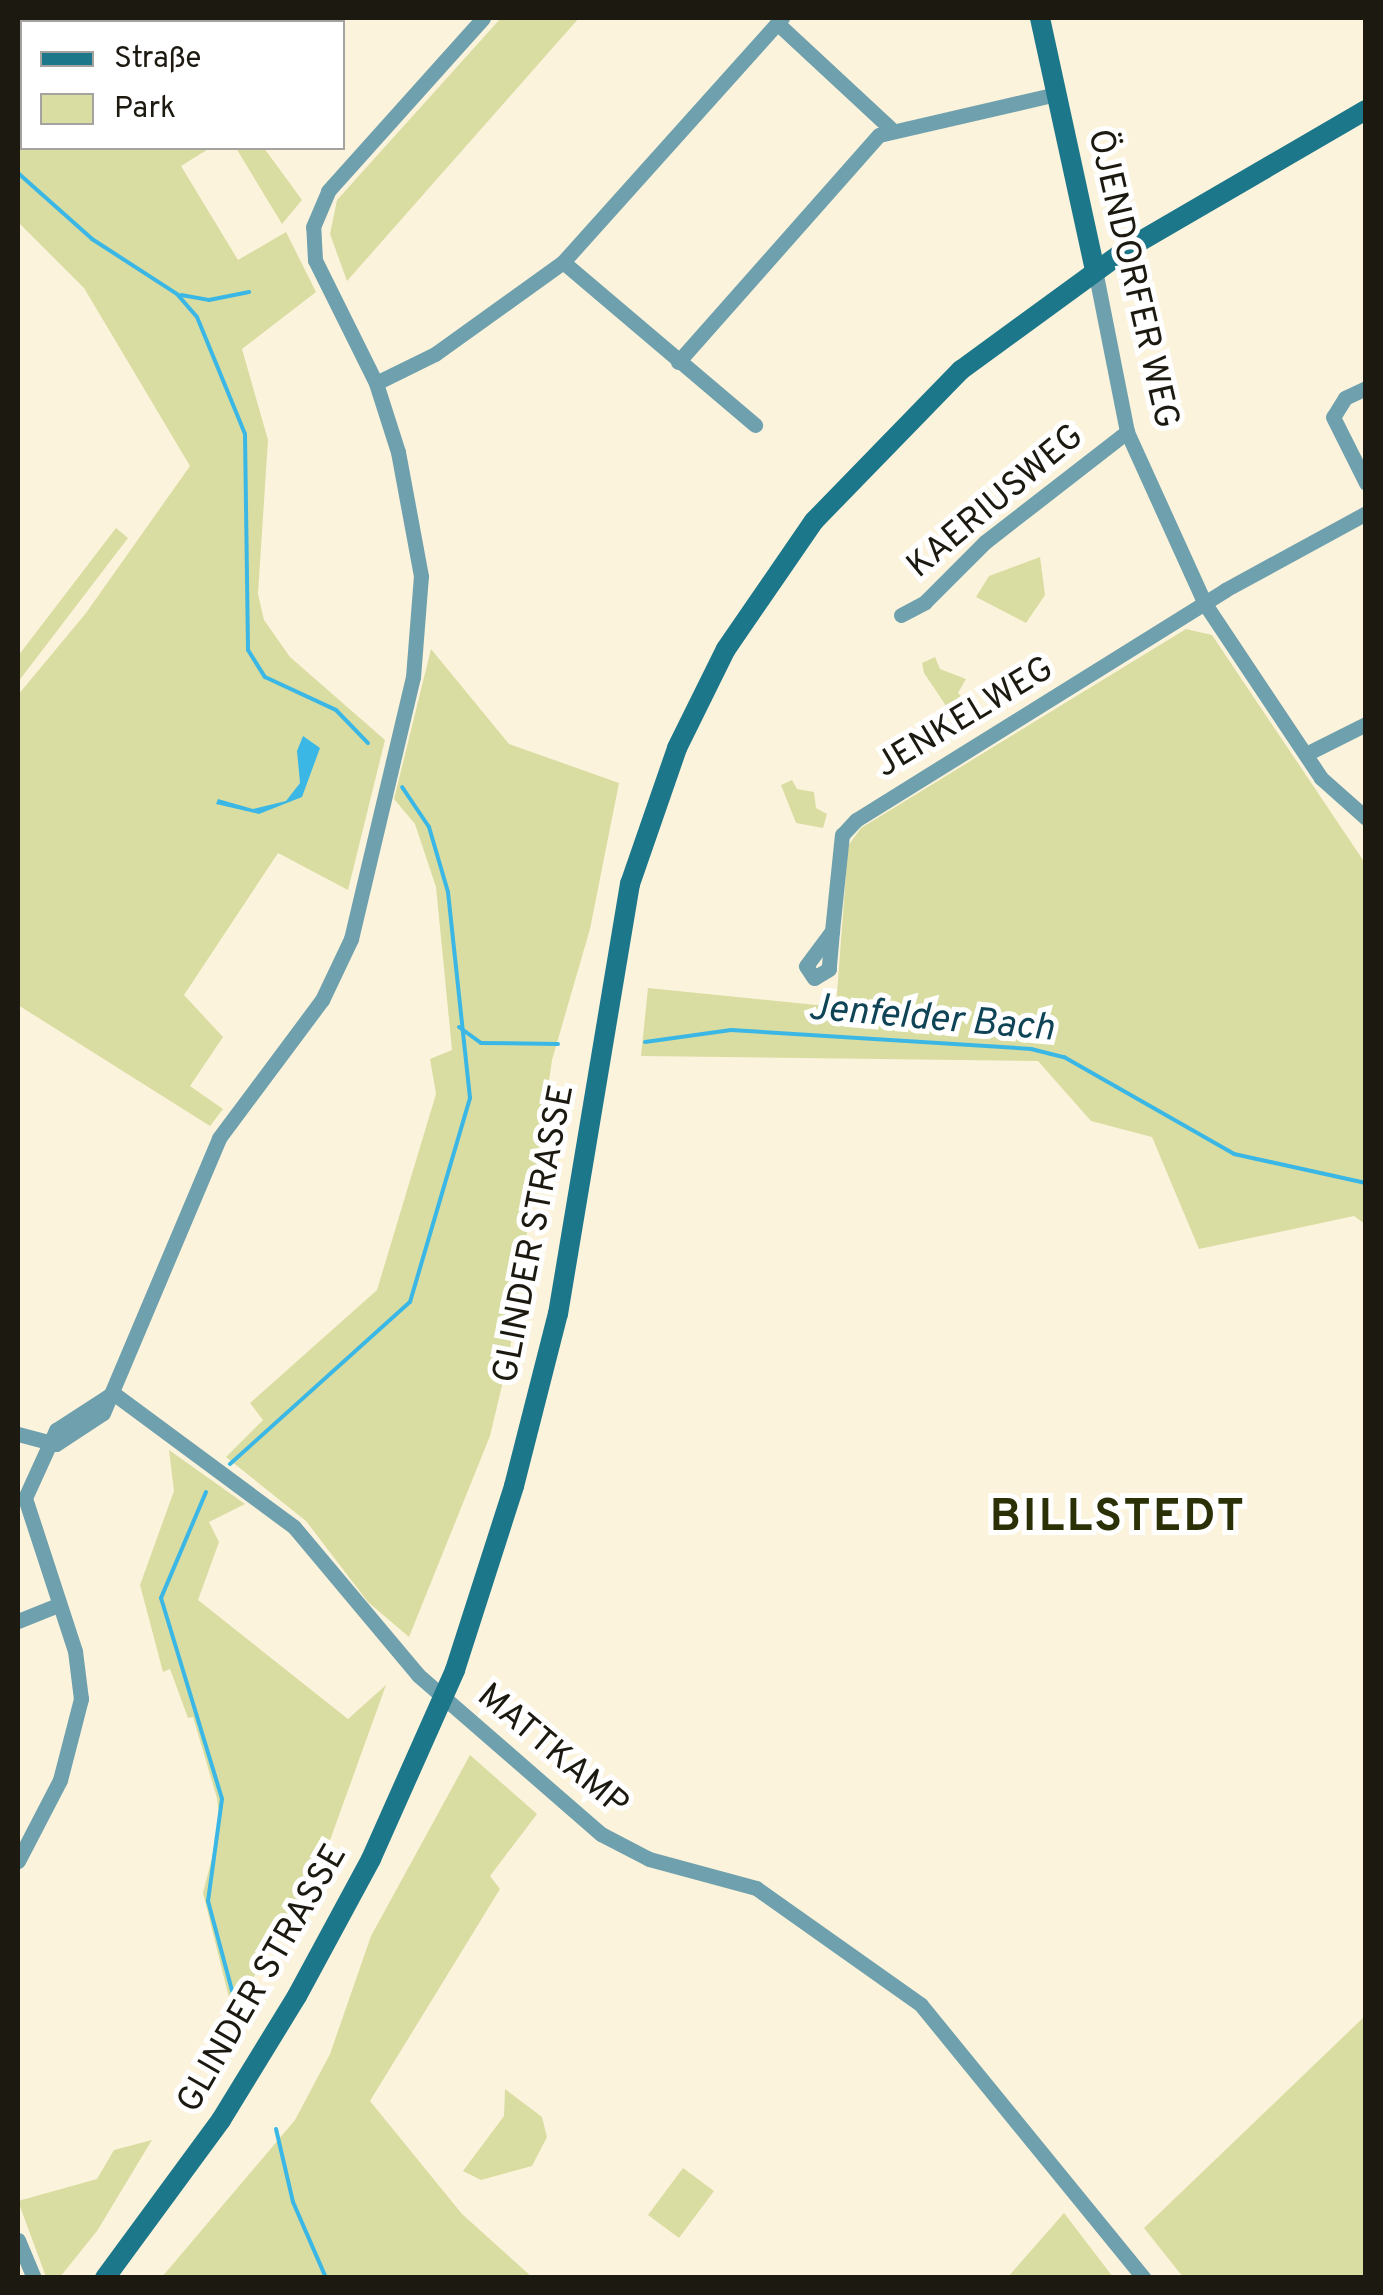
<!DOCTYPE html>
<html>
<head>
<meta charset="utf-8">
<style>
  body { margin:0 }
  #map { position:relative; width:1383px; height:2295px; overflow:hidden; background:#fcf3dc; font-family:Overpass,sans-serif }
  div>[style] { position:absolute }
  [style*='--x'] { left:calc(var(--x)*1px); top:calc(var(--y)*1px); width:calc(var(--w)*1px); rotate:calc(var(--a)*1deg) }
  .green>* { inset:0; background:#dadda2 }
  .water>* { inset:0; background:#3bb7e5 }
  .stream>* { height:4px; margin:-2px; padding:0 2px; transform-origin:2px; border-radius:2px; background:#3bb7e5 }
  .street>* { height:15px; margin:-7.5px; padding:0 7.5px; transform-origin:7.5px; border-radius:7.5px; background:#6ea0ad }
  .secondary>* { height:20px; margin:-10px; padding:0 10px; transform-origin:10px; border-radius:10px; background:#1d778a }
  span { translate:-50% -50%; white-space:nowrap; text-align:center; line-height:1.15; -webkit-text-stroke:10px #fff; paint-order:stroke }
  .street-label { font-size:35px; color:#1c1911 }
  .water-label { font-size:38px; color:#0f4356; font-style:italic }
  .district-label { font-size:45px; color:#2b3007; font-weight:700; letter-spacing:2.5px }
  .frame { position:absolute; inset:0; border:20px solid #1c1911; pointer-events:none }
  .legend { position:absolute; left:20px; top:20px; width:325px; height:130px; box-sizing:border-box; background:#fff; border:2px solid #a4a3a0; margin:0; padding:12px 18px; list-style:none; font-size:30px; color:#1c1911 }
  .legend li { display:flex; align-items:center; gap:20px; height:50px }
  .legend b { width:50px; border:2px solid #a4a3a0 }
</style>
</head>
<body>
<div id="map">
  <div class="green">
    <i style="clip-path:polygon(18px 18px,36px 22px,22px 22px,22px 148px,210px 148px,181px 166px,238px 260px,286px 232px,316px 292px,242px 349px,268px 440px,258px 594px,264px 620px,290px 657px,385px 740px,348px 890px,278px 853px,184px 995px,223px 1037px,190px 1086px,223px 1109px,210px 1126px,18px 1005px,18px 695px,86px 613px,190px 466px,84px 288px,18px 222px)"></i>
    <i style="clip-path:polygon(501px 18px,579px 18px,347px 281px,330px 234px,337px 200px)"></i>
    <i style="clip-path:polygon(236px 148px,264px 148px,302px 200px,282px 224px)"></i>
    <i style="clip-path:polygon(116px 528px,128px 538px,18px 682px,18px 656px)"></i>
    <i style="clip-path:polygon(1040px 557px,1045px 595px,1026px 623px,976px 597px,989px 576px)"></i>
    <i style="clip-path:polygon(1186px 629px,1212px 635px,1365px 863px,1365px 1224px,1354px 1216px,1199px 1249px,1152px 1137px,1091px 1121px,1038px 1061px,641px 1056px,648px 988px,836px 1007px,848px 846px,861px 828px)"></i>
    <i style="clip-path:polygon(431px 649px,509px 744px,619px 783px,590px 929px,552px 1060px,509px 1356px,490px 1436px,409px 1637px,368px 1602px,306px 1521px,226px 1457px,263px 1420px,250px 1403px,377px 1290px,436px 1094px,430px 1059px,452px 1050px,436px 887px,415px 824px,394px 799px)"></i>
    <i style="clip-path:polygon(935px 657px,940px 669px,966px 679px,958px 693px,975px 711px,967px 720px,957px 722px,924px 673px,922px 663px)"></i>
    <i style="clip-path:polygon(792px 780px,797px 789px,814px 792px,816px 808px,827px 814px,823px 828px,796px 823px,781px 785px)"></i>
    <i style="clip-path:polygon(169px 1450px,245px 1504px,209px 1522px,219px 1542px,198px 1600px,348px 1719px,386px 1685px,315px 1882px,276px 1930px,234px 2018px,203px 1893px,220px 1826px,217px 1798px,193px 1717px,188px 1718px,170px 1669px,163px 1672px,140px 1585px,174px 1491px)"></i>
    <i style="clip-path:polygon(470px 1755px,537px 1814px,490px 1876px,500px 1889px,370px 2101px,462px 2214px,532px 2277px,162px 2277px,295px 2120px,330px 2054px,371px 1936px)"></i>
    <i style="clip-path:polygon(1365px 2016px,1365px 2277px,1183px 2277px,1144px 2228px)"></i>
    <i style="clip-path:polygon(505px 2089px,542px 2117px,547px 2137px,532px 2166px,481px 2180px,463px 2171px,504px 2116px)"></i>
    <i style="clip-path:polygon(152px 2140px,97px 2231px,60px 2277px,46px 2277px,18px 2201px,97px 2179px,114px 2150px)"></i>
    <i style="clip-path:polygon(683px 2168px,714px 2191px,679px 2238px,648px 2215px)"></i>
    <i style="clip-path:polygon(1064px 2213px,1113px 2277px,1008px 2277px)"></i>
  </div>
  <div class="water">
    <i style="clip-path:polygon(303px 736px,320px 748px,302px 797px,259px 814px,216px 804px,218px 799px,253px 809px,286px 801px,300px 783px,297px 751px)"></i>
  </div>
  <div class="stream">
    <i style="--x:18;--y:173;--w:99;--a:41.7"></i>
    <i style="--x:92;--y:239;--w:101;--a:32.9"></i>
    <i style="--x:177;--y:294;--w:30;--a:49"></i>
    <i style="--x:197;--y:317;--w:126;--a:67.7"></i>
    <i style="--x:245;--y:434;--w:216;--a:89.2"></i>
    <i style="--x:248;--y:650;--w:32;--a:58"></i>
    <i style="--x:265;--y:677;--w:78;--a:24.9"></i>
    <i style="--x:336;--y:710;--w:46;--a:45.9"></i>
    <i style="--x:181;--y:295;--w:28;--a:10"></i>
    <i style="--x:209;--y:300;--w:41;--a:-11.3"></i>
    <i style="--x:459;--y:1027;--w:27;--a:36"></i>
    <i style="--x:481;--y:1043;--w:77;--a:0.7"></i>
    <i style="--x:645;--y:1042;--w:87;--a:-7.9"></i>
    <i style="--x:731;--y:1030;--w:301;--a:3.6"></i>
    <i style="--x:1031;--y:1049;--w:34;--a:14"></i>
    <i style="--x:1064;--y:1057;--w:196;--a:29.7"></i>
    <i style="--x:1234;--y:1154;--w:135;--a:12.4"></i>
    <i style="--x:230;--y:1464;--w:242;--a:-42"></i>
    <i style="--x:410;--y:1302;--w:213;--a:-73.6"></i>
    <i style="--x:470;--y:1098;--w:207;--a:-96.1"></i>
    <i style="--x:448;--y:892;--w:68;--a:-106.3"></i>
    <i style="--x:429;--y:827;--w:48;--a:-124"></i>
    <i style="--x:206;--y:1492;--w:115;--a:113"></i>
    <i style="--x:161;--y:1598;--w:210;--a:73.1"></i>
    <i style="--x:222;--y:1799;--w:103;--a:97.8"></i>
    <i style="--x:208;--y:1901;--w:116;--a:75"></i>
    <i style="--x:276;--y:2129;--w:75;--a:76.9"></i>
    <i style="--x:293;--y:2202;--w:83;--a:66.5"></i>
  </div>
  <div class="street">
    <i style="--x:777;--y:23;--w:154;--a:42.9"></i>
    <i style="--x:563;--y:262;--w:252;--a:40.3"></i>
    <i style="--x:1095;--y:270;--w:165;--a:78.8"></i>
    <i style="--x:1127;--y:432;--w:189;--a:65.6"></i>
    <i style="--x:1205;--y:604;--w:209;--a:56.3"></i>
    <i style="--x:1321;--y:778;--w:60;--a:41.6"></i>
    <i style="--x:678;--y:362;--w:303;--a:-48.5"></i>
    <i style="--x:879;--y:135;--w:182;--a:-13"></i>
    <i style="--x:376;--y:383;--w:66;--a:-26.2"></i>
    <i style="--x:435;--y:354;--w:158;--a:-35.7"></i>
    <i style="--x:563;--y:262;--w:328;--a:-48.1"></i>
    <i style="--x:1366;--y:388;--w:23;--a:155"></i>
    <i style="--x:1345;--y:398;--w:22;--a:122"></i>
    <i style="--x:1333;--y:417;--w:74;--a:63.4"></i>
    <i style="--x:901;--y:615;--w:27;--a:-28"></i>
    <i style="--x:925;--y:602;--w:85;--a:-45"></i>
    <i style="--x:985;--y:542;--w:180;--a:-37.8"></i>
    <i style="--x:1306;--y:754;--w:67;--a:-26.6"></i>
    <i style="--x:832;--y:931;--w:38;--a:95"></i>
    <i style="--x:829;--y:969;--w:17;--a:149"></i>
    <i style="--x:814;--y:978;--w:14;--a:-124"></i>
    <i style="--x:806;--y:966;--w:44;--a:-53.4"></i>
    <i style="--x:832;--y:931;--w:97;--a:-84.1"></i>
    <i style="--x:842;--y:835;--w:21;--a:-47"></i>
    <i style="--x:856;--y:820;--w:435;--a:-31.9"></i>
    <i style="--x:1225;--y:590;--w:161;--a:-28.6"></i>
    <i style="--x:113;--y:1393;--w:225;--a:36.5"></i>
    <i style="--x:294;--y:1527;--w:193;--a:50"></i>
    <i style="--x:418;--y:1675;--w:242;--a:41"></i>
    <i style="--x:601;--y:1834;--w:54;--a:27.5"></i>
    <i style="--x:649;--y:1859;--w:111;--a:15.2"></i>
    <i style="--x:756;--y:1888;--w:202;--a:35.3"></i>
    <i style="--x:921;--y:2005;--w:353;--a:50.8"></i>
    <i style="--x:18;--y:1434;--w:39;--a:15"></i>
    <i style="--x:56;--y:1444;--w:56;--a:-33.4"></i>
    <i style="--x:103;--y:1413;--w:298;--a:-67.1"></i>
    <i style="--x:219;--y:1138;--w:172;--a:-53.3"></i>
    <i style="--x:322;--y:1000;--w:68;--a:-64.6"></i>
    <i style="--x:351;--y:939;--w:269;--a:-76.7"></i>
    <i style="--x:413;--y:677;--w:101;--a:-85.5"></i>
    <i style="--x:421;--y:576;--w:126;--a:-100.5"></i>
    <i style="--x:398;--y:452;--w:72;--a:-107.7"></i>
    <i style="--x:376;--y:383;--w:137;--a:-116.4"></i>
    <i style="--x:315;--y:260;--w:33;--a:-93"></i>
    <i style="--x:313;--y:227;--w:39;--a:-67"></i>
    <i style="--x:328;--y:191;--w:232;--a:-48.1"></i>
    <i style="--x:18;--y:1621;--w:43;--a:-21.8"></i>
    <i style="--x:18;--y:1861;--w:91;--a:-62.6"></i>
    <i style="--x:60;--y:1780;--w:84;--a:-75.5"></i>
    <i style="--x:81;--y:1699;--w:48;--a:-97.1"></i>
    <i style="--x:75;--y:1651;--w:161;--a:-108.1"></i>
    <i style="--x:25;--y:1498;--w:75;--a:-65.5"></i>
    <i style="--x:56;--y:1430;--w:68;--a:-33"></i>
    <i style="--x:18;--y:2240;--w:41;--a:67.2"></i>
  </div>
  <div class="secondary">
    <i style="--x:1040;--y:18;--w:258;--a:77.7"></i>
    <i style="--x:105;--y:2278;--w:196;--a:-53.7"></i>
    <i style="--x:221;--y:2120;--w:145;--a:-58.5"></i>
    <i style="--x:297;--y:1996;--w:156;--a:-61.6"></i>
    <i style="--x:371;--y:1859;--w:207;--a:-66"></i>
    <i style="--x:455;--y:1670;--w:193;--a:-72.2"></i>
    <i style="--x:514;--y:1486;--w:178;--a:-75.7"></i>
    <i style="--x:558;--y:1314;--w:436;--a:-80.5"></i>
    <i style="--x:630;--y:884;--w:144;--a:-70.9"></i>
    <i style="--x:677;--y:748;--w:110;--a:-63.7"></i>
    <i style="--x:726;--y:649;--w:155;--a:-55.5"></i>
    <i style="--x:814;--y:521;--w:211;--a:-45.8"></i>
    <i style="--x:961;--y:370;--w:205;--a:-36.1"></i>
    <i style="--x:1127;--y:249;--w:276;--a:-30.2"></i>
  </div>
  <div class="street-label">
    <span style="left:1132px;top:279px;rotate:77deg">ÖJENDORFER WEG</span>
    <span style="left:996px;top:502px;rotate:-40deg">KAERIUSWEG</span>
    <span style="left:965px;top:718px;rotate:-31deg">JENKELWEG</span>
    <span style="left:535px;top:1234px;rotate:-79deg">GLINDER STRASSE</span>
    <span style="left:552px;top:1751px;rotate:40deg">MATTKAMP</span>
    <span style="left:263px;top:1979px;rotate:-60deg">GLINDER STRASSE</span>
  </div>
  <div class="water-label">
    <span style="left:931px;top:1020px;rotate:5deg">Jenfelder Bach</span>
  </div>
  <div class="district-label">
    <span style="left:1118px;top:1519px">BILLSTEDT</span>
  </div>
  <div class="frame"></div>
  <ul class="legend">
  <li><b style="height:12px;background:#1d778a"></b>Straße</li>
  <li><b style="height:28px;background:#dadda2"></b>Park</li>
  </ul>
</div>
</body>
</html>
